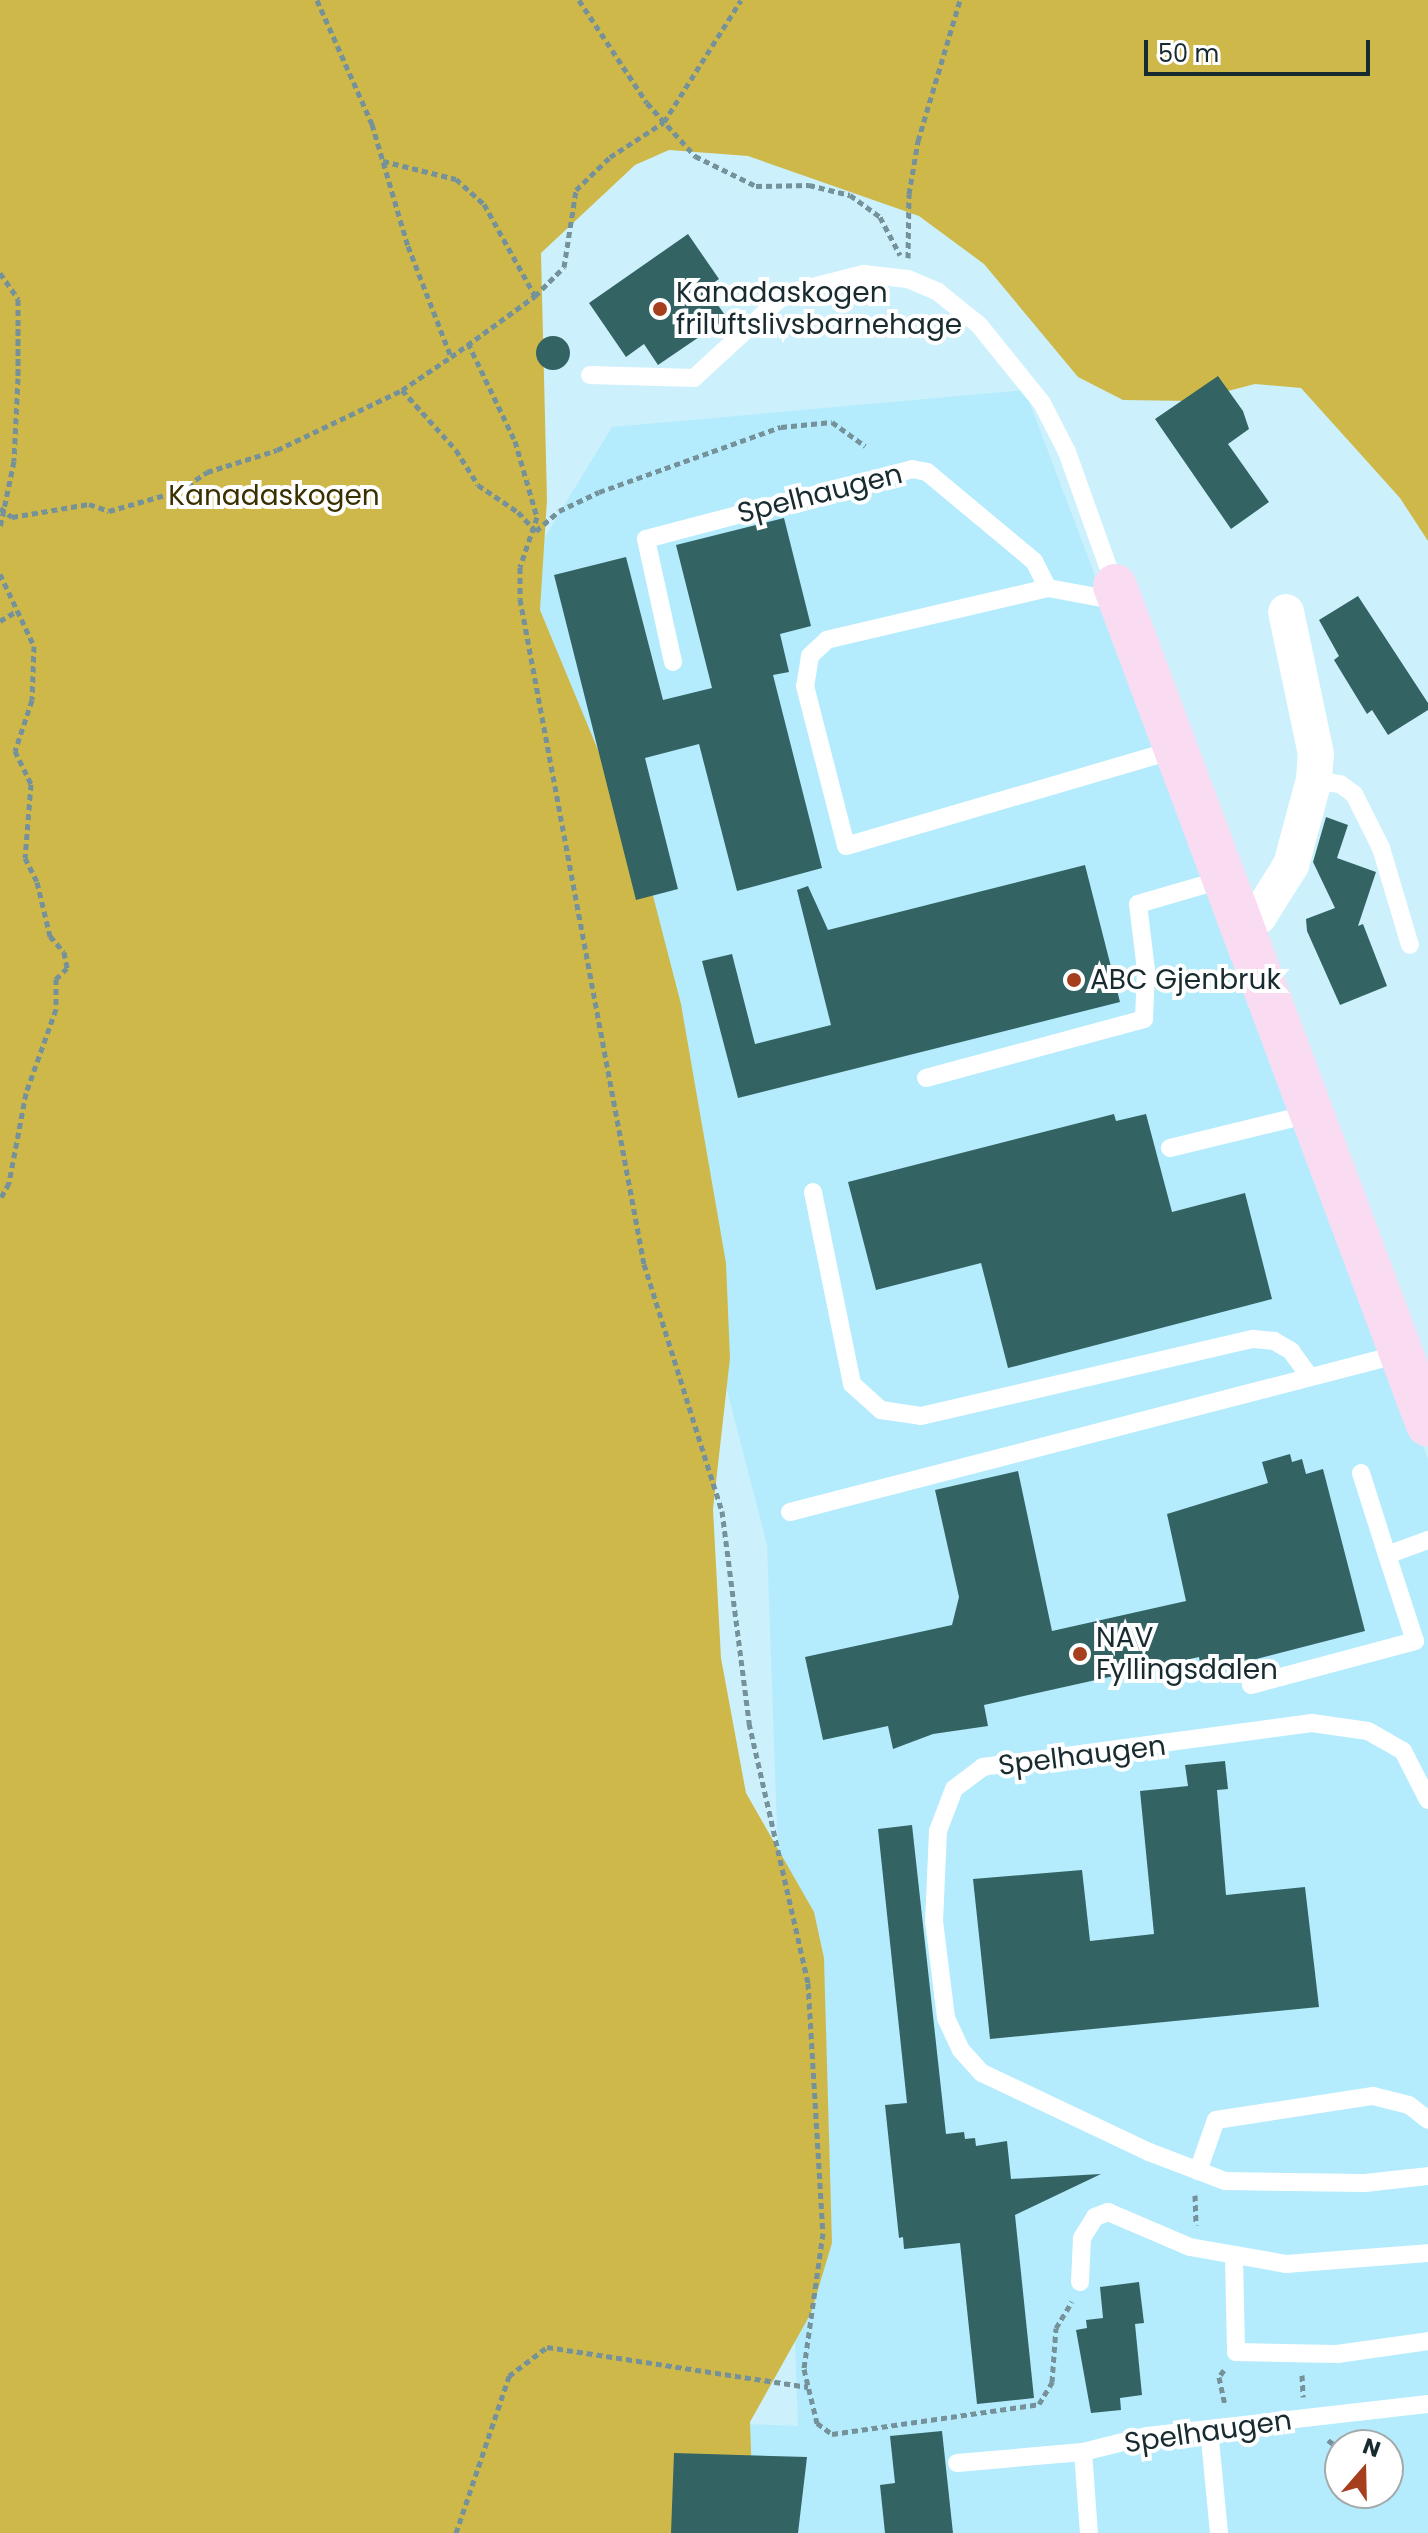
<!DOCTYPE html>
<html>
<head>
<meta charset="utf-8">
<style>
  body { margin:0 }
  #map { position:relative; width:1428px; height:2533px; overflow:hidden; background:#ccf1fc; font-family:Poppins,sans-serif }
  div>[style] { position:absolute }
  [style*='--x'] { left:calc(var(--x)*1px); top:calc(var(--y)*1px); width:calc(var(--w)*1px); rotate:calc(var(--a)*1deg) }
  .built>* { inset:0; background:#b4ecfd }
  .forest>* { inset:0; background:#cfb84a }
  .building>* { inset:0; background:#346364 }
  .round { border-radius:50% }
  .path>* { height:5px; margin-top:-2.5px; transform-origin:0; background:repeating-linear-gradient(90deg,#759199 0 6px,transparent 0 10px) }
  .lane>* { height:18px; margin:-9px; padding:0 9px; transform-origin:9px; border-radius:9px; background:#fff }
  .street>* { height:36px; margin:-18px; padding:0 18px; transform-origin:18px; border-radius:18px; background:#fff }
  .secondary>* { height:44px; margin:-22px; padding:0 22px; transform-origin:22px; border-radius:22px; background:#f9dcf1 }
  .dots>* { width:22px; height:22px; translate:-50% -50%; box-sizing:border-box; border:4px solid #fff; border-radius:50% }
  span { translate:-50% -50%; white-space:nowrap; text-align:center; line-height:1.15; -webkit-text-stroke:8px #fff; paint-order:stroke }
  .poi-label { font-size:28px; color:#182b30 }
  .left { translate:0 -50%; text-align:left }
  .street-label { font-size:28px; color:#182b30 }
  .park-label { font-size:28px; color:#3a3000 }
  .north { position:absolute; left:1324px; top:2429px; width:80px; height:80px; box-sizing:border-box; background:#fff; border:2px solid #a3aaac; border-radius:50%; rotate:20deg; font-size:22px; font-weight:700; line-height:32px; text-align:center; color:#182b30 }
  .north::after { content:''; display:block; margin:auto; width:28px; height:36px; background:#a63f1d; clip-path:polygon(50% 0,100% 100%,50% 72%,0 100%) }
  .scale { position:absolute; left:1144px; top:40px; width:226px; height:36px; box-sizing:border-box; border:4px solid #182b30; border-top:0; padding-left:10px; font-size:24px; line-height:28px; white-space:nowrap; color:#182b30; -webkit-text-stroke:6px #fff; paint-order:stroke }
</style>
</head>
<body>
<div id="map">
  <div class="built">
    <i style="clip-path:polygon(evenodd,1025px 390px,1428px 1459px,1428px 2533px,580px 2533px,624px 2419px,798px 2426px,767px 1545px,518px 581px,612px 427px,1025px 390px,1340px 2445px,1388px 2445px,1388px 2493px,1340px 2493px,1340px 2445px)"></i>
  </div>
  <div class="forest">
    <i style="clip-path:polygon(0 0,1428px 0,1428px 541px,1400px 498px,1301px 388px,1255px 384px,1189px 401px,1123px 400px,1078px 377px,984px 264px,919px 216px,748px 156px,669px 150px,635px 165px,541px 253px,547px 500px,540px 610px,644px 861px,681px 1004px,726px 1263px,730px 1358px,713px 1509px,721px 1658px,746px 1793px,814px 1912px,824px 1958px,832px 2243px,811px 2313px,750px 2422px,754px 2533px,0 2533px)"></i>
  </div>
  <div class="building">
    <i style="clip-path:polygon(688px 234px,719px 279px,706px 288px,727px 318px,658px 365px,644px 344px,626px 357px,589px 303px)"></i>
    <i class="round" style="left:536px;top:336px;width:34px;height:34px"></i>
    <i style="clip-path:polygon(1218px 376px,1243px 411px,1249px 429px,1228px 444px,1269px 502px,1231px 529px,1155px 419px)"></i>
    <i style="clip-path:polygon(784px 518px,811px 626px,780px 634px,789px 672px,773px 675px,822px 868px,737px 891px,699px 744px,645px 758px,678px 889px,636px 900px,554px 575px,626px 557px,663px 700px,712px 688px,676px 545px)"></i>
    <i style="clip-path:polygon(1358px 596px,1428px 703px,1428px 710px,1388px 735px,1372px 710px,1367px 714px,1334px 660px,1339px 656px,1319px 620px)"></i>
    <i style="clip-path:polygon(1326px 817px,1348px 825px,1337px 858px,1376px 872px,1358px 926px,1363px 924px,1387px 986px,1340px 1005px,1307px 931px,1306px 919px,1335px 908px,1313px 862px)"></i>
    <i style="clip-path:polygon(1085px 865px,1120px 1002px,738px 1098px,702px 961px,732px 954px,755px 1044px,831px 1025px,797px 890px,808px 886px,828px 930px)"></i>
    <i style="clip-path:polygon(1114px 1114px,1116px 1121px,1146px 1114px,1172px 1212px,1245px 1193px,1272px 1299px,1008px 1368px,981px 1263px,876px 1290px,848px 1182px)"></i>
    <i style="clip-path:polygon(1290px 1454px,1292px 1462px,1302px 1459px,1306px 1474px,1323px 1469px,1365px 1631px,1202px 1673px,1199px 1657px,984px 1705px,988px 1726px,933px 1734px,893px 1749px,888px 1726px,823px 1740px,805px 1657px,952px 1625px,959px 1597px,935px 1490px,1018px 1471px,1052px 1631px,1186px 1601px,1167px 1514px,1268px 1483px,1262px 1462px)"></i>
    <i style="clip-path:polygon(1225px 1761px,1228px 1789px,1217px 1790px,1226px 1895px,1305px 1887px,1319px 2007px,990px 2039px,973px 1879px,1082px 1870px,1090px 1941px,1154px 1934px,1140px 1791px,1188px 1786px,1185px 1765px)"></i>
    <i style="clip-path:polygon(912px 1825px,946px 2134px,964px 2132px,965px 2139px,975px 2138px,976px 2146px,1007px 2141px,1011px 2179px,1101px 2174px,1015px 2215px,1034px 2398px,977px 2404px,960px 2243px,904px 2249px,903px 2237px,899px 2238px,885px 2105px,907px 2103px,878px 1829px)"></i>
    <i style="clip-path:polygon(1139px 2282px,1144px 2323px,1135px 2324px,1142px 2395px,1120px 2398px,1121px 2410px,1091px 2413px,1076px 2330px,1087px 2328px,1086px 2320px,1103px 2318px,1100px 2287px)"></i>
    <i style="clip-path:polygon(942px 2431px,953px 2533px,885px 2533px,880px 2485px,895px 2483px,890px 2436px)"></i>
    <i style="clip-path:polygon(674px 2453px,807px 2457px,798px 2533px,671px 2533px)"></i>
  </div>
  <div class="path">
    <i style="--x:317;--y:0;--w:136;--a:66.1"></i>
    <i style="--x:372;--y:124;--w:127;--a:73.6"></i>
    <i style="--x:408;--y:246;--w:119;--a:68.8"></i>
    <i style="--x:579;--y:0;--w:123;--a:56.6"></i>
    <i style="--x:647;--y:103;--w:72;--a:47.8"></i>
    <i style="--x:695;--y:156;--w:68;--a:26.2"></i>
    <i style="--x:756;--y:186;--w:53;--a:-1.1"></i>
    <i style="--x:809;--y:185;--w:42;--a:13.7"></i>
    <i style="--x:850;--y:195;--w:37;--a:36"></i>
    <i style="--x:880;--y:217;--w:43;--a:62.2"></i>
    <i style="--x:383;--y:161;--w:75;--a:13.9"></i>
    <i style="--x:456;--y:179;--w:38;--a:42"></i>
    <i style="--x:484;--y:204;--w:105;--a:61"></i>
    <i style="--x:908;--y:258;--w:64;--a:-89.1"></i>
    <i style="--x:909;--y:194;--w:54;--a:-80.4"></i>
    <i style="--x:918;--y:141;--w:147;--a:-73.4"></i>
    <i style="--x:0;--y:273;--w:32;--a:55"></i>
    <i style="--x:18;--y:299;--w:79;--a:90"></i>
    <i style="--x:18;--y:378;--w:83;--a:92.8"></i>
    <i style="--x:14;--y:461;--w:68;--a:101.8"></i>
    <i style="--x:468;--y:343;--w:109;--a:64.4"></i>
    <i style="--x:515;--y:441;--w:79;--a:73.9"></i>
    <i style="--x:537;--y:517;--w:53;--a:108.8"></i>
    <i style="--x:520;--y:567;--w:32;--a:90"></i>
    <i style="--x:520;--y:599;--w:676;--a:79.44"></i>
    <i style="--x:644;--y:1264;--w:259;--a:72.5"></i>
    <i style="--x:722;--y:1511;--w:214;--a:82.7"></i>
    <i style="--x:749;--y:1723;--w:267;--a:77.2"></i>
    <i style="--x:808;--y:1983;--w:250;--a:86.6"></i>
    <i style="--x:823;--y:2233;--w:137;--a:98"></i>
    <i style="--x:804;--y:2369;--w:56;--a:76.5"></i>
    <i style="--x:817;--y:2423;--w:19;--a:36"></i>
    <i style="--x:832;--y:2434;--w:209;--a:-8.2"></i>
    <i style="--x:1039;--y:2404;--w:26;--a:-59"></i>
    <i style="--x:1052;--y:2382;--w:54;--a:-85.8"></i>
    <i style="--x:1056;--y:2328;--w:31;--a:-59"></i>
    <i style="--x:402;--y:390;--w:81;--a:48"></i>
    <i style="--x:456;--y:450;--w:41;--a:57.8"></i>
    <i style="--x:478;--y:485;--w:48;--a:34"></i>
    <i style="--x:518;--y:512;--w:26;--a:47"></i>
    <i style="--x:536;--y:531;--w:30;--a:-41"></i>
    <i style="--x:559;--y:511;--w:44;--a:-25.4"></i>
    <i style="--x:599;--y:492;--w:193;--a:-19.7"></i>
    <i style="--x:781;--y:427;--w:51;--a:-5.6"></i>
    <i style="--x:832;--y:422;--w:41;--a:36"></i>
    <i style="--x:0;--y:508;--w:15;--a:37"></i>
    <i style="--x:12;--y:517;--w:78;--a:-9.6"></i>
    <i style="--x:89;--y:504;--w:21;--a:19"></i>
    <i style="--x:109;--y:511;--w:73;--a:-15.9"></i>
    <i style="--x:179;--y:491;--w:34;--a:-34"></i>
    <i style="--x:207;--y:472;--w:73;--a:-17.4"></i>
    <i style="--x:277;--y:450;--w:139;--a:-25.6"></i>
    <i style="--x:402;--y:390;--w:59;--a:-34"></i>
    <i style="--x:451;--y:357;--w:104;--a:-36"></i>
    <i style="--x:535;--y:296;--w:41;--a:-45"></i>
    <i style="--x:564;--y:267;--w:78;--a:-81.1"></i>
    <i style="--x:576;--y:190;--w:47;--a:-44.1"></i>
    <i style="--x:610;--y:157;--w:64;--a:-32.9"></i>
    <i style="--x:664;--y:122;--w:144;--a:-57.7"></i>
    <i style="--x:0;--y:574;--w:80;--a:64.7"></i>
    <i style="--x:34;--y:646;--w:54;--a:92.1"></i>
    <i style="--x:32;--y:700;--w:54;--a:108.4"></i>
    <i style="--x:15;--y:751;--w:37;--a:64"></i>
    <i style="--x:31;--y:784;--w:74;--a:94.6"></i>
    <i style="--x:25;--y:858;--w:27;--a:63"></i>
    <i style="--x:37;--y:882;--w:56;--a:76.5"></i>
    <i style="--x:50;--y:936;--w:21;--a:49"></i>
    <i style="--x:64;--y:952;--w:16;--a:79"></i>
    <i style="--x:67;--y:968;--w:16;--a:135"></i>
    <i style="--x:56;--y:979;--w:30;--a:90"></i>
    <i style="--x:56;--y:1009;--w:89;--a:109.7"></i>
    <i style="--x:26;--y:1093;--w:92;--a:100.7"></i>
    <i style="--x:9;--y:1183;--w:18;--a:119"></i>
    <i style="--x:0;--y:621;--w:17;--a:-31"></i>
    <i style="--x:1195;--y:2195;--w:30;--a:88"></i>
    <i style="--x:1224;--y:2370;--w:9;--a:126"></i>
    <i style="--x:1219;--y:2377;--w:30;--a:78"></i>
    <i style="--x:1302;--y:2375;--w:22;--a:87"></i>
    <i style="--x:1328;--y:2440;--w:15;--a:37"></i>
    <i style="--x:456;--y:2533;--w:166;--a:-71.3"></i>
    <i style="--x:509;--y:2376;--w:48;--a:-37.3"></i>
    <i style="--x:547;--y:2347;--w:264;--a:8.7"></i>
  </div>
  <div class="lane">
    <i style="--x:590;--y:375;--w:104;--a:1.7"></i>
    <i style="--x:694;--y:378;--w:124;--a:-42.7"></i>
    <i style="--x:785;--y:294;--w:81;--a:-14.4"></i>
    <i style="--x:863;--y:274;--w:45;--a:6.3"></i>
    <i style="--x:908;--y:279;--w:33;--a:23"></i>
    <i style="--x:938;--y:292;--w:53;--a:38.8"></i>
    <i style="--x:979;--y:325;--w:100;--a:51.1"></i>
    <i style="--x:1042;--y:403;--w:55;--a:63"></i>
    <i style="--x:1067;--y:452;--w:142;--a:70.3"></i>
    <i style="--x:1048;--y:588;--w:227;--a:166.8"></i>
    <i style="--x:827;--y:640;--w:23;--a:137"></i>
    <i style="--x:810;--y:656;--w:30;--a:99"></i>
    <i style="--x:805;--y:686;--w:165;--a:75.6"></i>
    <i style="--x:846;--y:846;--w:343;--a:-16.3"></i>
    <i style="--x:673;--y:662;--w:126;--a:-102.4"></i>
    <i style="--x:646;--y:539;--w:275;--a:-14.7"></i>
    <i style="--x:912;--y:469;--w:15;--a:11"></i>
    <i style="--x:927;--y:472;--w:139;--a:39.8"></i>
    <i style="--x:1034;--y:561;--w:30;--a:63"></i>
    <i style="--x:1048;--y:588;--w:71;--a:10.5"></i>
    <i style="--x:1314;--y:780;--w:26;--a:9"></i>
    <i style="--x:1340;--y:784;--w:17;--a:36"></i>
    <i style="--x:1354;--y:794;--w:60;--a:63.4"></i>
    <i style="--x:1381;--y:848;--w:101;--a:73.4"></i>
    <i style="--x:926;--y:1078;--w:226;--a:-15.1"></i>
    <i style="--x:1144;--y:1019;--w:49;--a:-87.7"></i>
    <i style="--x:1146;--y:970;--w:66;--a:-96.9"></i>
    <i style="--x:1138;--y:904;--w:90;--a:-16.2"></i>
    <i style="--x:1170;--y:1148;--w:144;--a:-13.7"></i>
    <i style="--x:813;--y:1192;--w:196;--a:78.5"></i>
    <i style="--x:852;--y:1384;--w:39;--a:42"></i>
    <i style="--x:881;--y:1410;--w:40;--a:8.5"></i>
    <i style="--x:921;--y:1416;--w:341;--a:-13.1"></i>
    <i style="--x:1253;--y:1339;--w:21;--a:5"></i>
    <i style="--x:1274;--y:1341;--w:20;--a:30"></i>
    <i style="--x:1291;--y:1351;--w:31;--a:54"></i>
    <i style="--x:1361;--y:1473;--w:86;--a:72.4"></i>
    <i style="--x:790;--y:1512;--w:630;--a:-14.52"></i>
    <i style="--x:1251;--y:1685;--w:170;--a:-15"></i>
    <i style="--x:1415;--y:1641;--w:90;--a:-108"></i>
    <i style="--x:1387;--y:1555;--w:44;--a:-20.1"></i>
    <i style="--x:1428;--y:1800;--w:55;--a:-117"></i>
    <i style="--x:1403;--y:1751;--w:40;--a:-150.3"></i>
    <i style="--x:1368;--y:1731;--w:57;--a:-171.9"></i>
    <i style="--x:1312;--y:1723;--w:332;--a:172.4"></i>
    <i style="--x:983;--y:1767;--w:36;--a:143"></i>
    <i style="--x:954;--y:1789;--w:45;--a:110.9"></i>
    <i style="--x:938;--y:1831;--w:90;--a:92.5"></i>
    <i style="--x:934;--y:1921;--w:98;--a:82.9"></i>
    <i style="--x:946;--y:2018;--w:35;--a:65"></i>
    <i style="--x:961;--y:2050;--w:31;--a:48"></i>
    <i style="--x:982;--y:2073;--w:185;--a:25.3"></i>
    <i style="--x:1149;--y:2152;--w:81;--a:20.9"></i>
    <i style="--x:1225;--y:2181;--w:140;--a:0.8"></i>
    <i style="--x:1365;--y:2183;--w:63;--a:-6.3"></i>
    <i style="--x:1198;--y:2171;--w:54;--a:-70.6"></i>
    <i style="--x:1216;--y:2120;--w:159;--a:-8.7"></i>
    <i style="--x:1373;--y:2096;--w:37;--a:14"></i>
    <i style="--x:1409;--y:2105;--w:24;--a:38"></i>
    <i style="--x:1234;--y:2256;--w:96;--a:88.8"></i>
    <i style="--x:1236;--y:2352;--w:101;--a:1.1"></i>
    <i style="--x:1337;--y:2354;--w:92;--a:-8.1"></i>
    <i style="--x:1080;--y:2282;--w:44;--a:-87.4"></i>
    <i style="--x:1082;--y:2238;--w:25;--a:-58"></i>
    <i style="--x:1095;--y:2217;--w:14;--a:-21"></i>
    <i style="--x:1108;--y:2212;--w:89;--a:23.1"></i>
    <i style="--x:1190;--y:2247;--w:97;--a:10"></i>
    <i style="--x:1286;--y:2264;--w:142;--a:-4.4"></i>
    <i style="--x:1209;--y:2429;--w:104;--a:84.5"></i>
    <i style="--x:1083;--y:2452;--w:81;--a:85.8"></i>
    <i style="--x:957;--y:2463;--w:126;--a:-5"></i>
    <i style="--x:1083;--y:2452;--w:66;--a:-14"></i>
    <i style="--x:1147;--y:2436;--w:283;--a:-6.5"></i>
  </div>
  <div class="street">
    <i style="--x:1243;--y:924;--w:18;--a:-27"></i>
    <i style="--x:1259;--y:916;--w:60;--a:-57.9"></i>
    <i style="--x:1291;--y:865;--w:88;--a:-74.9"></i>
    <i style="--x:1314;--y:780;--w:26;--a:-86"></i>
    <i style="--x:1316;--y:754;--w:145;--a:-101.9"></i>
  </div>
  <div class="secondary">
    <i style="--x:1115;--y:586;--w:895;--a:69.54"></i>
  </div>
  <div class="dots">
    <i style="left:660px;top:309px;background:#a63f1d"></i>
    <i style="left:1074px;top:980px;background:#a63f1d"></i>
    <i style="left:1080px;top:1654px;background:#a63f1d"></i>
  </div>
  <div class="poi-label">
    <span class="left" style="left:676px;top:309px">Kanadaskogen<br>friluftslivsbarnehage</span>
    <span class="left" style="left:1090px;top:980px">ABC Gjenbruk</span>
    <span class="left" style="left:1096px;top:1654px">NAV<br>Fyllingsdalen</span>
  </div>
  <div class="street-label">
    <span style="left:820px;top:494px;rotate:-14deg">Spelhaugen</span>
    <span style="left:1082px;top:1756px;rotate:-7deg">Spelhaugen</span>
    <span style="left:1208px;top:2432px;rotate:-8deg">Spelhaugen</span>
  </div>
  <div class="park-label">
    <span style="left:274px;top:496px">Kanadaskogen</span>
  </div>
  <div class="north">N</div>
  <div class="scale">50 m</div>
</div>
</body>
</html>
